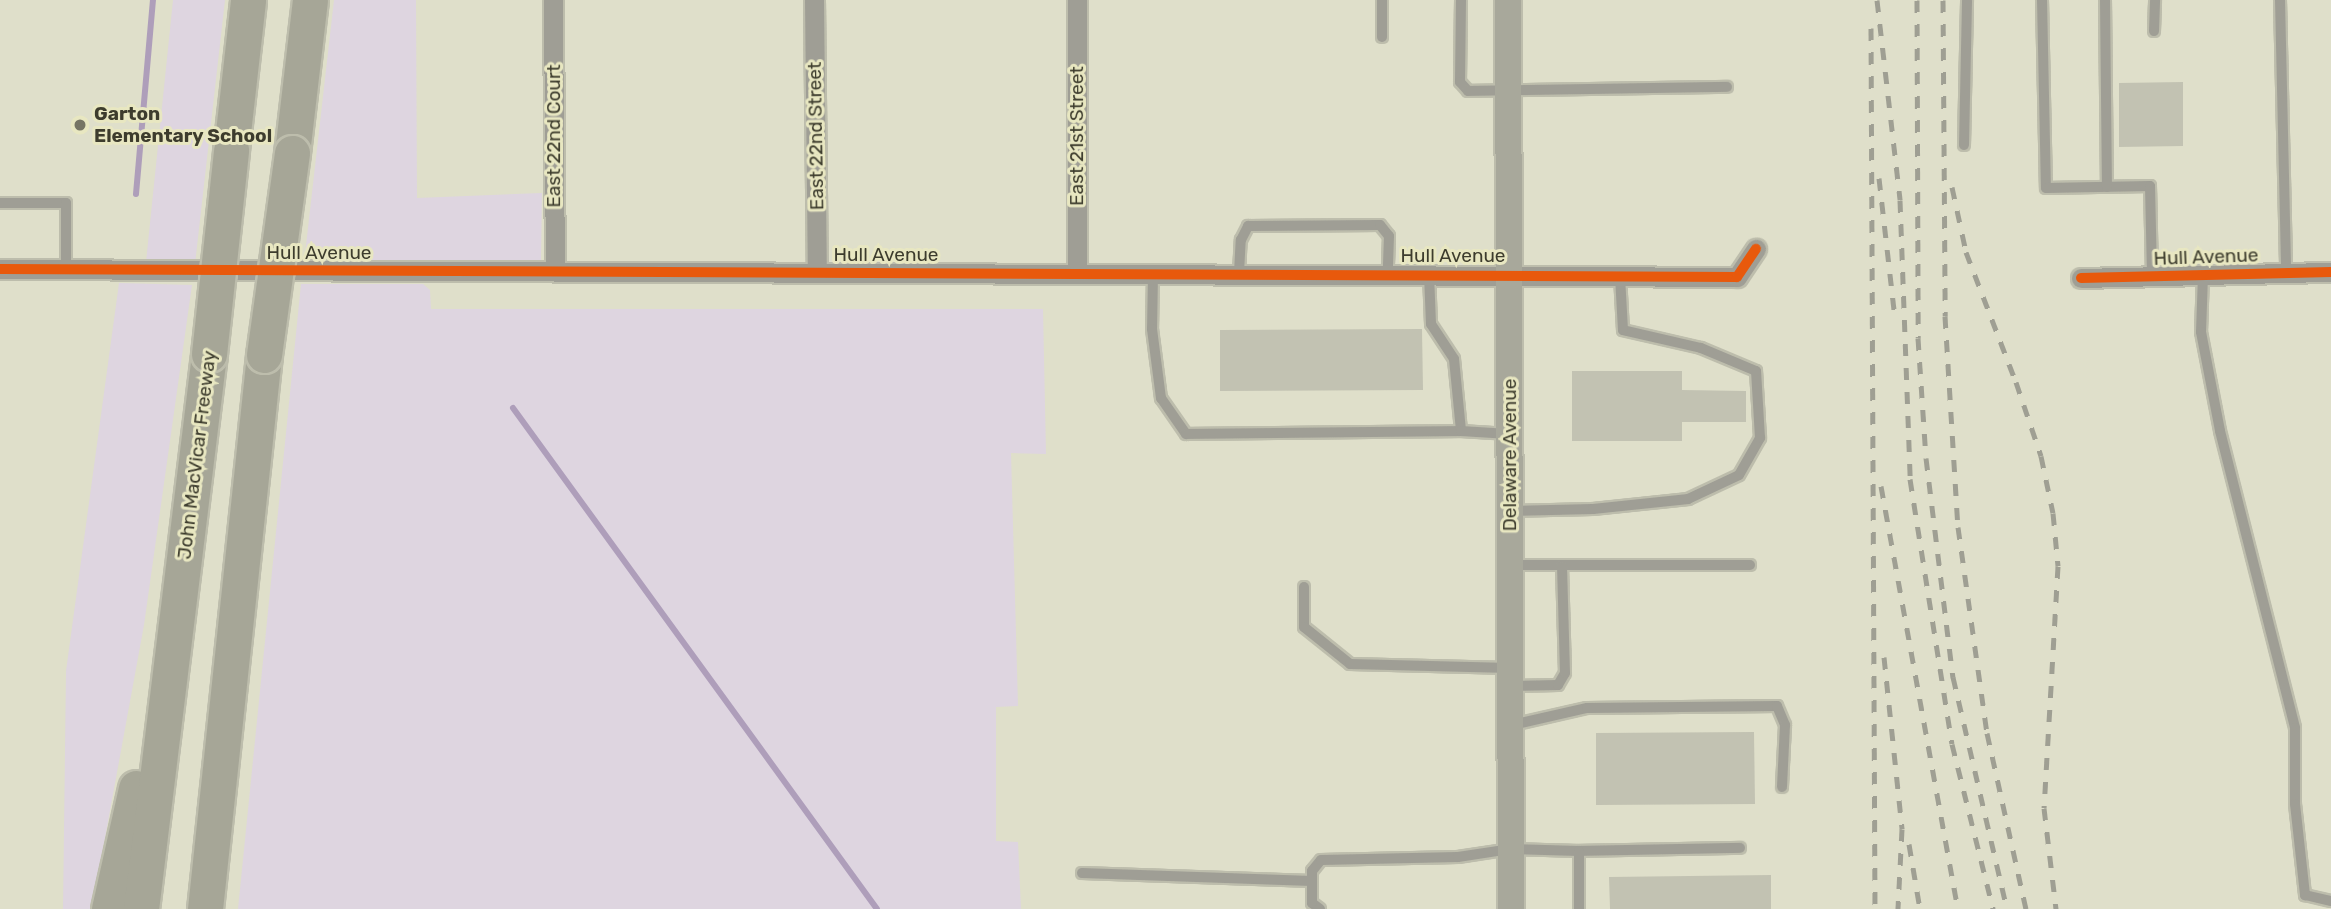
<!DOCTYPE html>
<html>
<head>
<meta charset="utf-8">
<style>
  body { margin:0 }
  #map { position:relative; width:2331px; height:909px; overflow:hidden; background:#dfdfca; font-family:Rubik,sans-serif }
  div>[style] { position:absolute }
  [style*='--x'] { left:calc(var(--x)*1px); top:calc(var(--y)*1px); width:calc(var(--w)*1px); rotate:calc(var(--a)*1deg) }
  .green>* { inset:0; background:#ded5e0 }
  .stream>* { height:6px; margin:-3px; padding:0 3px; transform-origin:3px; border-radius:3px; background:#ae9eba }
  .building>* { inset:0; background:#c2c2b2 }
  .roads { filter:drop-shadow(2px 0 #bdbdac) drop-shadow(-2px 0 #bdbdac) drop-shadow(0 2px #bdbdac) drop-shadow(0 -2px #bdbdac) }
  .lane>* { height:10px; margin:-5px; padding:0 5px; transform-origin:5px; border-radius:5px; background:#9f9e95 }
  .street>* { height:19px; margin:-9.5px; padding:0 9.5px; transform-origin:9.5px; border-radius:9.5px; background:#9f9e95 }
  .secondary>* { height:26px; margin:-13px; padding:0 13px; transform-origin:13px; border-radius:13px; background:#a8a89b }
  .highway>* { height:35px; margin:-17.5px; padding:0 17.5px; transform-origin:17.5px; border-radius:17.5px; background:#a6a697 }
  .rail>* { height:5px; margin-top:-2.5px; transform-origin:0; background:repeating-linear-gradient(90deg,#9f9f93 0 12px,transparent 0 24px) }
  .bridges { filter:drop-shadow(2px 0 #bdbdac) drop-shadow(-2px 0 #bdbdac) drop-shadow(0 2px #bdbdac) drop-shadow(0 -2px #bdbdac) }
  .highway-bridge>* { height:35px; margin:-17.5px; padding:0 17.5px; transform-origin:17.5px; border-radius:17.5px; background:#a6a697 }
  .cycleway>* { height:10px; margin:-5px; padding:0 5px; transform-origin:5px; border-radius:5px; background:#e8590c }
  .dots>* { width:19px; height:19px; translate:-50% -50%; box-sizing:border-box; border:4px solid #e8e7c1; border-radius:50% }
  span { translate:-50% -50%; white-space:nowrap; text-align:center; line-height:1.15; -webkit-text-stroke:6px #e8e7c1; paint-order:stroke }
  .poi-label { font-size:19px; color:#3d3c2d; font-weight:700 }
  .left { translate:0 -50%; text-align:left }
  .street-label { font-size:19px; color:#3d3c2d }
</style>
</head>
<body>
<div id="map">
  <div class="green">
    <i style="clip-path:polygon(173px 0,225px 0,195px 264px,146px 262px)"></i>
    <i style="clip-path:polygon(334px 0,416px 0,417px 198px,542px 193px,541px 260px,304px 263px)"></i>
    <i style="clip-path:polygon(119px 283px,192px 285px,144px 625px,92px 909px,63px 909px,66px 671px)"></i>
    <i style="clip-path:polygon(301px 284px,423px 284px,430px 290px,431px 309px,1043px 309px,1046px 454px,1011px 453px,1018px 706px,996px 707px,996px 841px,1018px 842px,1021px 909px,238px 909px)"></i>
  </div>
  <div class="stream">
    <i style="--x:136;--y:194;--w:195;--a:-85"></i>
    <i style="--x:513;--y:408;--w:619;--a:54"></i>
  </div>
  <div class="building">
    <i style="clip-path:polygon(2183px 82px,2183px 146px,2119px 147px,2119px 83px)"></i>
    <i style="clip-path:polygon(1422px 329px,1423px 390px,1220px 391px,1220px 330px)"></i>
    <i style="clip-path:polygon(1572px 371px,1682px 371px,1682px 390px,1746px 391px,1746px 422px,1682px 422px,1682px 441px,1572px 441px)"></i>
    <i style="clip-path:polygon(1754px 732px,1755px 804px,1596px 805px,1596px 733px)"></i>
    <i style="clip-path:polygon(1771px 875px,1771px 909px,1610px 909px,1609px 877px)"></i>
  </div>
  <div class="roads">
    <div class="lane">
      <i style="--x:1461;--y:0;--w:82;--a:90.7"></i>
      <i style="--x:1460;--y:82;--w:12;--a:48"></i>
      <i style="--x:1468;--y:91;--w:259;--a:-0.9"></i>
      <i style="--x:2042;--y:0;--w:188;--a:88.8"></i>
      <i style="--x:2046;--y:188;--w:104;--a:-1.1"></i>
      <i style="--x:2150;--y:186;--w:90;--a:88.7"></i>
      <i style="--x:2105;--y:0;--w:187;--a:89.4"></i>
      <i style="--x:2280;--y:0;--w:272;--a:88.7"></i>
      <i style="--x:2154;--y:31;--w:31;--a:-88"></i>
      <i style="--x:1382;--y:37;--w:37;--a:-90"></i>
      <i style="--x:1964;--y:145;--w:145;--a:-88.8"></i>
      <i style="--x:0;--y:203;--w:66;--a:0"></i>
      <i style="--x:66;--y:203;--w:67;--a:90"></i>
      <i style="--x:1239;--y:273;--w:33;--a:-87"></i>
      <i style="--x:1241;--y:240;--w:16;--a:-63"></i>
      <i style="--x:1248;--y:226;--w:132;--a:-0.4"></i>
      <i style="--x:1380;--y:225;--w:14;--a:51"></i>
      <i style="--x:1389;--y:236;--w:37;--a:92"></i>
      <i style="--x:1153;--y:274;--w:55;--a:91"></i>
      <i style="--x:1152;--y:329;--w:70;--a:82.6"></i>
      <i style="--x:1161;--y:398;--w:44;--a:55.2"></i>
      <i style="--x:1186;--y:434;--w:275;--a:-0.6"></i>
      <i style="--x:1429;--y:274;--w:50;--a:87.7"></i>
      <i style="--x:1431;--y:324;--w:42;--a:56.7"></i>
      <i style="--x:1454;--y:359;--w:72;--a:84.4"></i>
      <i style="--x:1461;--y:431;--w:48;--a:3.6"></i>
      <i style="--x:2203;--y:275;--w:57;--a:92"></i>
      <i style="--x:2201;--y:332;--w:101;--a:79.1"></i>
      <i style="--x:2220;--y:431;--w:306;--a:75.8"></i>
      <i style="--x:2295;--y:728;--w:76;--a:90"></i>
      <i style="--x:2295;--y:804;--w:92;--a:83.7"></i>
      <i style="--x:2305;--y:895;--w:27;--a:13"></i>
      <i style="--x:1510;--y:511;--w:83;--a:-1.4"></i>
      <i style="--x:1593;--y:509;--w:96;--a:-6"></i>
      <i style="--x:1688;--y:499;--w:56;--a:-25.2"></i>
      <i style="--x:1739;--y:475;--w:43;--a:-60.4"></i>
      <i style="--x:1760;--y:438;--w:67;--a:-93.4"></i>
      <i style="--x:1756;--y:371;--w:60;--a:-157.3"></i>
      <i style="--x:1701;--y:348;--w:80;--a:-167"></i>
      <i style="--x:1623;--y:330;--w:54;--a:-93.2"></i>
      <i style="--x:1513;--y:565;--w:237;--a:0"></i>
      <i style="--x:1304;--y:587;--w:40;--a:90"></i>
      <i style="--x:1304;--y:627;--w:59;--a:38.8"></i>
      <i style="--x:1350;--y:664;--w:160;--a:1.4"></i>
      <i style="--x:1512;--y:686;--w:46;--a:-1.2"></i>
      <i style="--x:1558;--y:685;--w:14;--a:-60"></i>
      <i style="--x:1565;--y:673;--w:107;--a:-91.6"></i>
      <i style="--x:1512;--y:725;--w:77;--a:-12.8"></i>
      <i style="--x:1587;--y:708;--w:190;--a:-0.6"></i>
      <i style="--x:1777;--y:706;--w:21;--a:67"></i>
      <i style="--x:1785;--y:725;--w:62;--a:92.8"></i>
      <i style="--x:1579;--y:851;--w:161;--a:-1.1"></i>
      <i style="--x:1082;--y:873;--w:230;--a:2"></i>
      <i style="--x:1320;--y:909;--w:10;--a:-143"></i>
      <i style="--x:1312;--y:903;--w:32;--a:-90"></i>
      <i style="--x:1312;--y:871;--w:14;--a:-51"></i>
      <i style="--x:1321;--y:860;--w:137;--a:-1.3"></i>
      <i style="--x:1458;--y:857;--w:54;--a:-8.6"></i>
      <i style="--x:1511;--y:849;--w:68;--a:1.7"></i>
      <i style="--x:1579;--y:851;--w:58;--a:90"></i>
    </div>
    <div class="street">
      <i style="--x:553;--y:0;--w:271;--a:89.6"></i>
      <i style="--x:814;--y:0;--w:272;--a:89.4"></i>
      <i style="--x:1077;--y:0;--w:273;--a:90"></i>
      <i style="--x:0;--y:269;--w:1737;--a:0.26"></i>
      <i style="--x:1737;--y:277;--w:34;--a:-56"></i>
      <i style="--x:2081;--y:278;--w:250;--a:-1.4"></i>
    </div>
    <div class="secondary">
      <i style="--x:1508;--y:0;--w:909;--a:89.81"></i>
    </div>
    <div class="highway">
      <i style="--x:231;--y:150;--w:151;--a:-83.5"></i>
      <i style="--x:292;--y:153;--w:154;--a:-83.3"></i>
      <i style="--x:109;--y:909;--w:124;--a:-77.4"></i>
      <i style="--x:141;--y:909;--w:559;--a:-83.01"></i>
      <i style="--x:205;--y:909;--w:557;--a:-83.92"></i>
    </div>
  </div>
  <div class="rail">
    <i style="--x:1877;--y:0;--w:201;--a:83.4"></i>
    <i style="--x:1900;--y:200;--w:279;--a:87.9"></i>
    <i style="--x:1910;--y:479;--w:268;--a:81"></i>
    <i style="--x:1952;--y:744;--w:170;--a:76"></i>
    <i style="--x:1917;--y:0;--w:338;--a:89.8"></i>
    <i style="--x:1918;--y:338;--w:120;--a:86.2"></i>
    <i style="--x:1926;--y:458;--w:221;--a:83"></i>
    <i style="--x:1953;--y:677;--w:238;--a:76.9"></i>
    <i style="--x:1943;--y:0;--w:316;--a:89.6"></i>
    <i style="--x:1945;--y:316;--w:211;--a:86.5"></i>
    <i style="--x:1958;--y:527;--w:208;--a:82"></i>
    <i style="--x:1987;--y:733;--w:180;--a:77.5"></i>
    <i style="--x:1871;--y:28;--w:881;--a:89.74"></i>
    <i style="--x:1879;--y:178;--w:133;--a:83.5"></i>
    <i style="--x:1952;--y:187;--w:66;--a:77.8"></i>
    <i style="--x:1966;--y:252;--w:139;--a:69"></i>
    <i style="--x:2016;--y:382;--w:78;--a:71.3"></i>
    <i style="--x:2041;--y:456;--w:58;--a:78.1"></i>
    <i style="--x:2053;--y:513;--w:53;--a:84.6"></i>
    <i style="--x:2058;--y:566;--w:242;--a:93.3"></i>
    <i style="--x:2044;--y:808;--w:102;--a:83.2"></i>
    <i style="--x:1881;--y:486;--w:430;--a:79.7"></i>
    <i style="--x:1884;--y:657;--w:173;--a:84"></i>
    <i style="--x:1902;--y:829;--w:80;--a:92.9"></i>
    <i style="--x:1909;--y:844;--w:66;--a:80.4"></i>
  </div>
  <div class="bridges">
    <div class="highway-bridge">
      <i style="--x:209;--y:354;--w:205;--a:-83.8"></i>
      <i style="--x:264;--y:355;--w:204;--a:-82.1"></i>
    </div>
  </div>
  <div class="cycleway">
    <i style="--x:0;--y:269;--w:1737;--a:0.26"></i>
    <i style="--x:1737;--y:277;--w:34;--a:-56"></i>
    <i style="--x:2081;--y:278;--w:250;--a:-1.4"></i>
  </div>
  <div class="dots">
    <i style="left:80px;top:125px;background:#767564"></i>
  </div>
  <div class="poi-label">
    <span class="left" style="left:94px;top:125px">Garton<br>Elementary School</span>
  </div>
  <div class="street-label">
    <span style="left:554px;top:136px;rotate:-90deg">East 22nd Court</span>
    <span style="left:816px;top:136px;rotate:-91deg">East 22nd Street</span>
    <span style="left:1077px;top:136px;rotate:-90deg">East 21st Street</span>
    <span style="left:319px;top:253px">Hull Avenue</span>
    <span style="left:886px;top:255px">Hull Avenue</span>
    <span style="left:1453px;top:256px">Hull Avenue</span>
    <span style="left:2206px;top:257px;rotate:-2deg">Hull Avenue</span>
    <span style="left:197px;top:455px;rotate:-83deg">John MacVicar Freeway</span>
    <span style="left:1510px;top:455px;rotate:-90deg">Delaware Avenue</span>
  </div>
</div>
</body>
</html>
